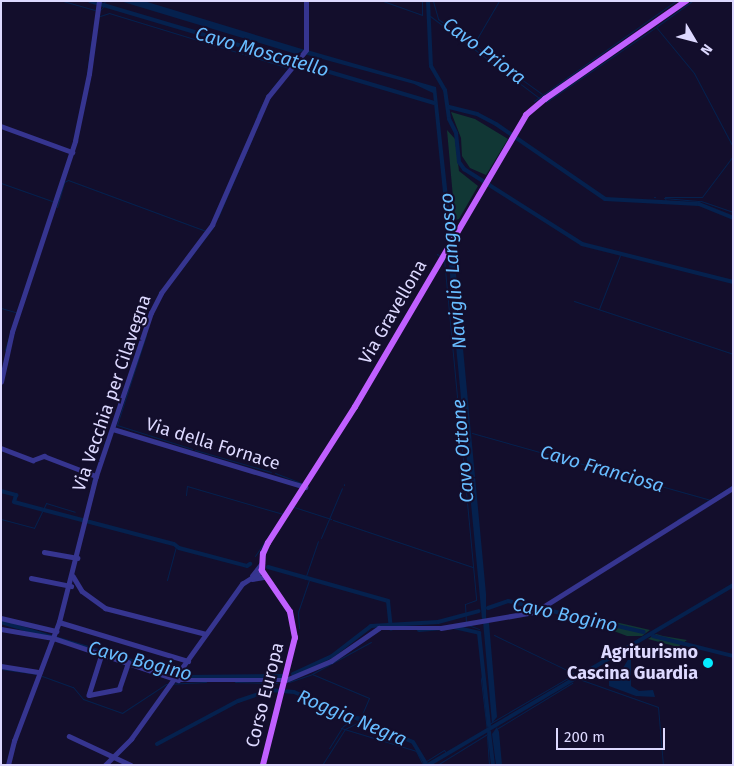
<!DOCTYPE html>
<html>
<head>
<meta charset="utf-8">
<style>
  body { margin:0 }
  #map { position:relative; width:734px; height:766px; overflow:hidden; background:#130e2c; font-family:"Fira Sans",sans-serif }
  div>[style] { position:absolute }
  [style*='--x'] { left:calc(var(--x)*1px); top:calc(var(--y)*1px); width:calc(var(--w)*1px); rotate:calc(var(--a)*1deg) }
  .green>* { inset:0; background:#113735 }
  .water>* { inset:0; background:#05214e }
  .stream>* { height:1px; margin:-0.5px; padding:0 0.5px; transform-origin:0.5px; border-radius:0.5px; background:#05214e }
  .canal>* { height:4px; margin:-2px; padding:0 2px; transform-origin:2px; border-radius:2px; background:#05214e }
  .minor>* { height:4.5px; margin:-2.25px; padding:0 2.25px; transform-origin:2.25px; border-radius:2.25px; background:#363590 }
  .major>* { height:5.5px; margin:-2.75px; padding:0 2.75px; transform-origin:2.75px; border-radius:2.75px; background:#c060ff }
  .dots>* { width:14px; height:14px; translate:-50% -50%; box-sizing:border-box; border:2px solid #130e2c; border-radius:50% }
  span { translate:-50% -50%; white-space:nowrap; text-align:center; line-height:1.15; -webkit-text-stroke:4px #130e2c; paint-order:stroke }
  .street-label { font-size:18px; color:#ddd9ff }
  .poi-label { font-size:18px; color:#ddd9ff; font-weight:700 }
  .right { translate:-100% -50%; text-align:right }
  .water-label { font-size:19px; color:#67bcff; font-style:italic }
  .frame { position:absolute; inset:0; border:2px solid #ddd9ff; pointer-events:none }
  .north { position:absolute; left:669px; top:15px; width:50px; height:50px; -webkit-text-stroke:4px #130e2c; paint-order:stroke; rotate:127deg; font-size:14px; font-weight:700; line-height:20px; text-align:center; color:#ddd9ff }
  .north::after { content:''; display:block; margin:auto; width:18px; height:22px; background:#ddd9ff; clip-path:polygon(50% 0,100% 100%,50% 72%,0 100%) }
  .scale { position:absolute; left:556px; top:728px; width:109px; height:22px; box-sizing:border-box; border:2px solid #ddd9ff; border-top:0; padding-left:6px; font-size:15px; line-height:18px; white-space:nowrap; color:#ddd9ff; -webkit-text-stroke:4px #130e2c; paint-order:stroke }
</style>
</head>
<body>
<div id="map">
  <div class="green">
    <i style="clip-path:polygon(451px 112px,475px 119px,508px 139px,486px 175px,470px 168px,462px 156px,461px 138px)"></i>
    <i style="clip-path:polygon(447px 130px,455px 139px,459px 171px,478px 186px,459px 219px,455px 220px)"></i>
    <i style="clip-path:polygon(611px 621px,650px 630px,642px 636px,627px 636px,603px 627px)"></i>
    <i style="clip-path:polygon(656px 634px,663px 636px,687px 640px,678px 647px,648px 639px)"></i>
  </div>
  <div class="water">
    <i style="clip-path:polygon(120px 1px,144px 1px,305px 50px,296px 54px)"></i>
    <i style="clip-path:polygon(307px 50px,436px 87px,452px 234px,448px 242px,433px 93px,414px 84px,304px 54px)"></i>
    <i style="clip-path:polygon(453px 242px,486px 594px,486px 619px,482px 619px,455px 335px,448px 250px)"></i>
    <i style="clip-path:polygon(483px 621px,489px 623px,497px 717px,492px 723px)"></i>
    <i style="clip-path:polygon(629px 658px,631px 658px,631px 686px,639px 691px,653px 690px,655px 697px,636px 696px,609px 686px,609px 680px,623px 668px)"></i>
    <i style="clip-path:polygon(497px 727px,499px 732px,502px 765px,496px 765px,492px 734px)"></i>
  </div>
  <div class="stream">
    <i style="--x:63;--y:1;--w:33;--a:16"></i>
    <i style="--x:383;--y:1;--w:41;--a:19.7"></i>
    <i style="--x:422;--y:15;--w:14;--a:-90"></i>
    <i style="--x:433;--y:1;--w:19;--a:74"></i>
    <i style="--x:438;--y:19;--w:128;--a:35.8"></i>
    <i style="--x:104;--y:3;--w:2;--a:-63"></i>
    <i style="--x:99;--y:11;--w:6;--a:-45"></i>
    <i style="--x:100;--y:16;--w:9;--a:-18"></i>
    <i style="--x:109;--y:13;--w:188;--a:17"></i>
    <i style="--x:430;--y:16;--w:140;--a:36.9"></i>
    <i style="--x:656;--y:27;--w:44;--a:-35.8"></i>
    <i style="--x:475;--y:42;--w:48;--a:-59.7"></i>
    <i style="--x:87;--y:75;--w:34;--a:-83"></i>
    <i style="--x:270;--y:91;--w:26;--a:-51"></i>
    <i style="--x:534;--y:101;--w:174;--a:-35.2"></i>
    <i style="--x:546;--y:102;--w:133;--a:-34.3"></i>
    <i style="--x:656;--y:27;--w:60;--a:50.4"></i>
    <i style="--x:694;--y:73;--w:84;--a:62.2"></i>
    <i style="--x:257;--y:115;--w:16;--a:-63"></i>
    <i style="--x:1;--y:183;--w:54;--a:19.4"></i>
    <i style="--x:654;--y:197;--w:1;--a:0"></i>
    <i style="--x:664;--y:198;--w:37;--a:5"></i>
    <i style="--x:701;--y:201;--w:34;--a:19"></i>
    <i style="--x:666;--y:203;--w:6;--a:-99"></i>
    <i style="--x:665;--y:197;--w:37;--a:0"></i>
    <i style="--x:702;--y:197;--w:51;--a:-52.9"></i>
    <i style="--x:57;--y:207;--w:26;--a:-74"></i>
    <i style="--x:64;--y:182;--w:4;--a:-27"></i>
    <i style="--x:68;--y:180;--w:147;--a:20.3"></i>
    <i style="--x:218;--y:217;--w:86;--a:-66.7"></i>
    <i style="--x:437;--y:254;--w:4;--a:34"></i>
    <i style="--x:444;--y:259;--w:342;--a:84.6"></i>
    <i style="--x:476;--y:600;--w:12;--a:160"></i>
    <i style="--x:465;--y:604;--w:18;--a:87"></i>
    <i style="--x:179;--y:272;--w:56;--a:-52.9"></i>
    <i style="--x:574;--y:301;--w:168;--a:18.4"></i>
    <i style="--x:1;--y:308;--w:15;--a:16"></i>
    <i style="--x:599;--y:309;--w:58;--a:-68.7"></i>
    <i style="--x:146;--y:335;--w:95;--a:107.9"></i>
    <i style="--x:117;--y:425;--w:79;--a:17.7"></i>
    <i style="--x:5;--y:350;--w:44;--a:-72.8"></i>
    <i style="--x:472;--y:433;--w:247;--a:15.7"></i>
    <i style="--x:710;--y:500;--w:27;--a:-33"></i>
    <i style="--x:104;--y:445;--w:5;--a:-68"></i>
    <i style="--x:195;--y:450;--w:79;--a:16.1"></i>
    <i style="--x:275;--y:473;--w:30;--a:21"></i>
    <i style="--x:344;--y:485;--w:1;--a:-90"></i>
    <i style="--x:91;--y:487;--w:9;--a:-77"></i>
    <i style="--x:186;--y:495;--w:9;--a:-84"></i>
    <i style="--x:187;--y:486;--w:100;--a:16.3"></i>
    <i style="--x:294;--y:507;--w:39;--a:18"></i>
    <i style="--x:1;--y:519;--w:34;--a:15"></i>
    <i style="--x:34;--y:528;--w:28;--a:-64"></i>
    <i style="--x:46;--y:503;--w:30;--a:17"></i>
    <i style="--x:333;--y:520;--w:148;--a:18.6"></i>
    <i style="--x:677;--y:520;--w:38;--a:-32"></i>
    <i style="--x:321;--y:538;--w:54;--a:-67.2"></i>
    <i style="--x:255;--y:556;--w:50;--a:-55.7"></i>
    <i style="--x:305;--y:579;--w:40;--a:-71.1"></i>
    <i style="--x:167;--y:580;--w:35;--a:-75"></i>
    <i style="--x:468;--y:625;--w:12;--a:20"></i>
    <i style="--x:299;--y:628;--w:16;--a:-94"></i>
    <i style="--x:298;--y:612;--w:37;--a:-71"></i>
    <i style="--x:494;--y:635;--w:88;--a:25.7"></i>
    <i style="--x:1;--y:669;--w:35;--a:8"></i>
    <i style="--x:483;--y:671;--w:9;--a:103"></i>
    <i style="--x:481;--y:680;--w:50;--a:83.2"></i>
    <i style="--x:312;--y:674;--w:62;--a:22.8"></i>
    <i style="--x:369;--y:698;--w:21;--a:113"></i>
    <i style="--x:361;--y:717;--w:4;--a:-166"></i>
    <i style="--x:357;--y:716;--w:17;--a:144"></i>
    <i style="--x:343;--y:726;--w:26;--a:122"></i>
    <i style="--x:42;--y:676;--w:33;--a:20"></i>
    <i style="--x:73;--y:687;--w:16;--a:50"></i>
    <i style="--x:83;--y:699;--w:41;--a:19.7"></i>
    <i style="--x:122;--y:713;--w:53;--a:-33.4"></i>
    <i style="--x:166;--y:684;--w:40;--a:-2.9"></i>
    <i style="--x:579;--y:679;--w:84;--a:19.5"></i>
    <i style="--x:658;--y:707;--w:58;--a:85.1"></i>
    <i style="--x:235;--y:682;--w:42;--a:1.4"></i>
    <i style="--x:289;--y:682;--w:24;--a:-19"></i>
    <i style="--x:312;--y:674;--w:67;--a:-28.5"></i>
    <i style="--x:489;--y:724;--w:95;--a:-30.3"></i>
    <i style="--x:571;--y:676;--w:4;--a:14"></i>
    <i style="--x:341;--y:728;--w:78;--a:17"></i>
    <i style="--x:416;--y:751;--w:13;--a:63"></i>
    <i style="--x:498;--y:728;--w:87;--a:-31.3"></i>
    <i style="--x:487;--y:736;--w:29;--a:86"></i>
    <i style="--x:322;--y:765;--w:43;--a:-57.4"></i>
    <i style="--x:345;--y:729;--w:20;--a:-27"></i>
    <i style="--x:420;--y:765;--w:28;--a:-32"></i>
    <i style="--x:444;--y:750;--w:4;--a:56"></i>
    <i style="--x:437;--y:765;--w:61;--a:-31.6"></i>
  </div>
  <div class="canal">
    <i style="--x:90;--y:1;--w:359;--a:16.5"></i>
    <i style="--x:428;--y:1;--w:65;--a:87.4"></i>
    <i style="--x:431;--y:66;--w:28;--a:60"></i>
    <i style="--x:445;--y:90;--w:29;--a:82"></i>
    <i style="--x:449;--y:119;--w:16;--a:63"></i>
    <i style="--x:456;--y:133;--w:29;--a:84"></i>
    <i style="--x:459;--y:162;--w:9;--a:54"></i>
    <i style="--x:464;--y:169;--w:140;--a:32.4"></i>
    <i style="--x:582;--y:244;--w:156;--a:14.1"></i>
    <i style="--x:449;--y:107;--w:29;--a:14"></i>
    <i style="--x:477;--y:114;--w:21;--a:28"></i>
    <i style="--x:496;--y:124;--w:132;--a:34.5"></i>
    <i style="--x:605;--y:199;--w:94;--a:3"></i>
    <i style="--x:699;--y:204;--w:37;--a:22"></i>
    <i style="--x:1;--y:491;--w:16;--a:15"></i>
    <i style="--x:16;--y:495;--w:7;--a:106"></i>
    <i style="--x:14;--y:502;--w:30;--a:15"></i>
    <i style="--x:44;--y:510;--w:134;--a:14.7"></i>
    <i style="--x:174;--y:544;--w:6;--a:39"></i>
    <i style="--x:179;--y:548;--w:70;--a:14.8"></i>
    <i style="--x:247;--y:566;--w:4;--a:-34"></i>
    <i style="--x:268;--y:567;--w:125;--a:15.8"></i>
    <i style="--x:388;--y:601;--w:28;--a:84"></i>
    <i style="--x:488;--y:608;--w:21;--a:-19"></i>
    <i style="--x:508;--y:601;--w:139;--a:12.9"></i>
    <i style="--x:1;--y:622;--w:193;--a:16.6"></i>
    <i style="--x:186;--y:677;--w:97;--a:-0.6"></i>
    <i style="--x:419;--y:630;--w:35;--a:-5"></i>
    <i style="--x:454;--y:627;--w:26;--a:13"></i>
    <i style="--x:479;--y:633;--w:93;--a:83.8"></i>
    <i style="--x:653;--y:636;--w:82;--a:14"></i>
    <i style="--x:293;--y:674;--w:43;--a:-24.8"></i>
    <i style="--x:332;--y:656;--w:49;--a:-37.6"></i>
    <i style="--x:371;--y:626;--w:67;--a:-3.4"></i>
    <i style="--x:438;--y:622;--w:42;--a:-15"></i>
    <i style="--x:489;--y:732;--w:33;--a:83"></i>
    <i style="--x:157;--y:744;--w:92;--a:-28"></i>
    <i style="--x:238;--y:701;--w:34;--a:-19"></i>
    <i style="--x:270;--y:690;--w:24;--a:5"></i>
    <i style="--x:294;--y:692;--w:129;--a:22.8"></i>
    <i style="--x:413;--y:742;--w:27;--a:59"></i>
    <i style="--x:428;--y:765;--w:354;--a:-30.5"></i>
  </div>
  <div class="minor">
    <i style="--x:1;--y:126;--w:76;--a:20.1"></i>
    <i style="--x:1;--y:382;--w:51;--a:-77.6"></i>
    <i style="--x:12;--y:332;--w:201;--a:-71.7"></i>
    <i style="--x:75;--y:141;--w:68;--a:-78.2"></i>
    <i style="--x:89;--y:74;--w:74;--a:-82.2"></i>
    <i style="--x:113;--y:429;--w:201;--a:16.8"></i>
    <i style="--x:1;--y:448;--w:34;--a:21"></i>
    <i style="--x:33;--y:460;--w:12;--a:-20"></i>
    <i style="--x:44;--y:456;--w:56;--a:21"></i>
    <i style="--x:44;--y:552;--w:34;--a:10"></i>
    <i style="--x:73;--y:576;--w:17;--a:59"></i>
    <i style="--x:82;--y:591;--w:29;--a:36"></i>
    <i style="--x:105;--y:608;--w:104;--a:14.4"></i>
    <i style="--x:252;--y:576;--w:16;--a:-52"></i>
    <i style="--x:31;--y:578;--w:41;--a:11.3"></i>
    <i style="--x:252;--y:579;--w:13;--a:-9"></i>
    <i style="--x:1;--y:618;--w:57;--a:13.3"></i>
    <i style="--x:59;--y:622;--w:135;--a:16.8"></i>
    <i style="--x:1;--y:629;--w:53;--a:9.8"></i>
    <i style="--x:53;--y:638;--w:132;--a:18.6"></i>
    <i style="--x:178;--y:680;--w:108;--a:0"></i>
    <i style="--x:286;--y:680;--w:49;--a:-22.9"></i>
    <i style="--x:331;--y:661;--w:58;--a:-34.5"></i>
    <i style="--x:379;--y:628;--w:62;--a:0"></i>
    <i style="--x:441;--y:628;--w:95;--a:-9.7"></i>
    <i style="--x:535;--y:612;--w:234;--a:-32.1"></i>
    <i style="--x:102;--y:654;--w:43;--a:107.6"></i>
    <i style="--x:89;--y:695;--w:31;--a:-11"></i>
    <i style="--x:119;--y:689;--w:28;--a:-71"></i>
    <i style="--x:1;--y:666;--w:39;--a:9"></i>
    <i style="--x:69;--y:736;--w:68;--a:25.1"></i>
    <i style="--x:8;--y:765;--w:25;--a:-76"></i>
    <i style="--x:14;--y:741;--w:127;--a:-69.3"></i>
    <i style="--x:59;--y:622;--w:151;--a:-75.8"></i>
    <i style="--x:96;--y:476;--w:172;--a:-71.4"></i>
    <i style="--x:151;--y:313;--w:22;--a:-63"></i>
    <i style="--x:161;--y:293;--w:85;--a:-53.1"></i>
    <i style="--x:212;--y:225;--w:140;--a:-66.4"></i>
    <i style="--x:268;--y:97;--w:60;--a:-51"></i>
    <i style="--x:306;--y:50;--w:49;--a:-90"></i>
    <i style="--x:105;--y:765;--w:37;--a:-45"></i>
    <i style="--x:131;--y:739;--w:191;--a:-54.4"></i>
    <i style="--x:242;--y:584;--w:24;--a:-33"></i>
  </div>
  <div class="major">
    <i style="--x:263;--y:765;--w:131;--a:-75.9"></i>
    <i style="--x:295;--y:638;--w:26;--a:-101"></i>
    <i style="--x:290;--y:612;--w:50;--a:-124.3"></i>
    <i style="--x:262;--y:571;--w:17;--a:-87"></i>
    <i style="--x:263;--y:554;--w:12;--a:-66"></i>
    <i style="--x:268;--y:543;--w:161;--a:-57.4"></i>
    <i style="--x:355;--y:407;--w:338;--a:-59.6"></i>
    <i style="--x:526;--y:115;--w:25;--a:-40"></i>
    <i style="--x:545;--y:99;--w:172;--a:-34.8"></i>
  </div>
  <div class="dots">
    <i style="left:708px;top:663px;background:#05ebff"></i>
  </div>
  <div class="street-label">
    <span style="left:393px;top:312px;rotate:-60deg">Via Gravellona</span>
    <span style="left:112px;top:393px;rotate:-71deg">Via Vecchia per Cilavegna</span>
    <span style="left:213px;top:444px;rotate:17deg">Via della Fornace</span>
    <span style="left:265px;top:695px;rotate:-76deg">Corso Europa</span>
  </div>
  <div class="poi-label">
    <span class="right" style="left:698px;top:663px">Agriturismo<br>Cascina Guardia</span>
  </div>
  <div class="water-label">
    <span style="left:484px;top:51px;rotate:37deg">Cavo Priora</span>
    <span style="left:262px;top:52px;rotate:16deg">Cavo Moscatello</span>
    <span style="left:453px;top:271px;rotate:-95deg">Naviglio Langosco</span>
    <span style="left:463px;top:451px;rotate:-95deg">Cavo Ottone</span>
    <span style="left:602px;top:469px;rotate:16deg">Cavo Franciosa</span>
    <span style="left:565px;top:615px;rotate:12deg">Cavo Bogino</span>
    <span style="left:140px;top:661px;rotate:15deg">Cavo Bogino</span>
    <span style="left:352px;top:718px;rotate:23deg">Roggia Negra</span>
  </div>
  <div class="frame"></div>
  <div class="north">N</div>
  <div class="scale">200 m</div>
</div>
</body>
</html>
